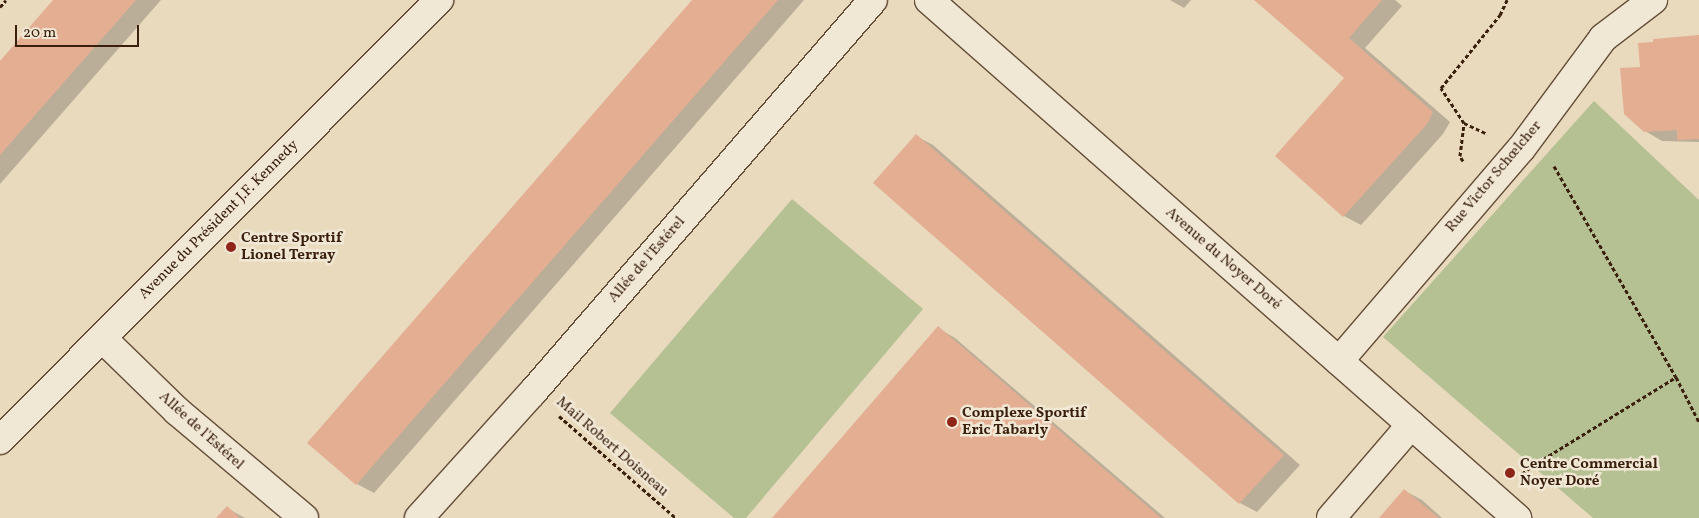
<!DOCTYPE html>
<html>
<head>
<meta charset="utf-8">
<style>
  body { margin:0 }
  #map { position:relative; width:1699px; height:518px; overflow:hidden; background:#e9dabe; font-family:Vollkorn,serif }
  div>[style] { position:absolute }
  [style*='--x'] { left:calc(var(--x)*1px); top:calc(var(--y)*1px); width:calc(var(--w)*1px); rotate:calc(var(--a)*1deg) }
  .green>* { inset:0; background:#b5c093 }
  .shadow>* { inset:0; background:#0003 }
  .building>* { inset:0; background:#e4ae93 }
  .path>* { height:3px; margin-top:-1.5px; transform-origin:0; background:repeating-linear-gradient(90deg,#391f0c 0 4px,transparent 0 6.5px) }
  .roads { filter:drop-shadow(1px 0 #654e38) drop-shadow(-1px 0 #654e38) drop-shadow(0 1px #654e38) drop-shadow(0 -1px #654e38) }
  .street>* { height:28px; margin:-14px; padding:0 14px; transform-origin:14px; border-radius:14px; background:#f1e7d5 }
  .secondary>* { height:28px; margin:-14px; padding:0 14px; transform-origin:14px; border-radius:14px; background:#f1e7d5 }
  .dots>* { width:14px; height:14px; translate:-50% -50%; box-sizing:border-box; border:2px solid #f1e7d5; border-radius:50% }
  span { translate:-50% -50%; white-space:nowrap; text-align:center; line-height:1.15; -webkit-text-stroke:5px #f1e7d5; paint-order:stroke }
  .street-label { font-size:15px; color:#391f0c }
  .poi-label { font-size:15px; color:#391f0c; font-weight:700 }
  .left { translate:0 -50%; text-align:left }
  .scale { position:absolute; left:15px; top:25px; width:124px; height:22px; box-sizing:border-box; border:2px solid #391f0c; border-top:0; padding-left:6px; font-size:15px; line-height:18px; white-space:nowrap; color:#391f0c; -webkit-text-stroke:4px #f1e7d5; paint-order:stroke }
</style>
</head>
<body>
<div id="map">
  <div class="green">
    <i style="clip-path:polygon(1594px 101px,1699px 200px,1699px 518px,1593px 518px,1383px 337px)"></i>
    <i style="clip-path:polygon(792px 199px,923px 309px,746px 518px,734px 518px,610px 413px)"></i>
  </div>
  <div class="shadow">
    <i style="clip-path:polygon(55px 0,161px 0,0 184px,0 62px)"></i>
    <i style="clip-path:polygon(694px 0,804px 0,374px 493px,357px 484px)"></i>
    <i style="clip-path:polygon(1170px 0,1191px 0,1184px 8px)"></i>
    <i style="clip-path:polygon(1256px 0,1395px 0,1402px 6px,1365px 48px,1450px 122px,1443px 134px,1361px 225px,1344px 216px,1346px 78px)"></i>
    <i style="clip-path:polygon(1699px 36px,1699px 142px,1662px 141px,1645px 131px,1641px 68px)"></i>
    <i style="clip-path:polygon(916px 136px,933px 145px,1300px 465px,1257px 512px,1240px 503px)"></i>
    <i style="clip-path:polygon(938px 328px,955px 338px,1165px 518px,773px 518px)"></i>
    <i style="clip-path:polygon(1405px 491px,1422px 500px,1442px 518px,1380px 518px)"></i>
    <i style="clip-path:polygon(227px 508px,245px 518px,218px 518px)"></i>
  </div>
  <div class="building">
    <i style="clip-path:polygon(53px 0,136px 0,0 155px,0 61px)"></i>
    <i style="clip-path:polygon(692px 0,778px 0,356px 485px,307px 443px)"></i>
    <i style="clip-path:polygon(1254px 0,1382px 0,1349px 38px,1433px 112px,1427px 124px,1343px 217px,1275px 156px,1344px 78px)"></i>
    <i style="clip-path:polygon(1699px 35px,1699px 139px,1677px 140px,1677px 130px,1644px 132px,1624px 114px,1620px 68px,1640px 67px,1638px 43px,1653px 42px,1653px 39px)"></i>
    <i style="clip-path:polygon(916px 134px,1284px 455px,1239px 504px,873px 183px)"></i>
    <i style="clip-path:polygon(938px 326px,1161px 518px,772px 518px)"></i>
    <i style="clip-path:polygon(1404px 489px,1439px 518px,1379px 518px)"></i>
    <i style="clip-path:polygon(227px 506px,240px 518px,216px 518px)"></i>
  </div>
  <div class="path">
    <i style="--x:0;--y:7;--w:9;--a:-49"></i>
    <i style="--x:1464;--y:123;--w:26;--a:25"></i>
    <i style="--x:1463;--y:161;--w:6;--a:-121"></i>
    <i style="--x:1460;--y:156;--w:33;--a:-83"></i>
    <i style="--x:1464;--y:123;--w:42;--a:-123.3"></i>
    <i style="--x:1441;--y:88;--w:94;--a:-51.1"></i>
    <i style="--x:1500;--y:15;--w:17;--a:-65"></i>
    <i style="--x:1554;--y:166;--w:244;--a:60"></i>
    <i style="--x:1676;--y:377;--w:51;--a:62.9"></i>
    <i style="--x:559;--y:416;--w:155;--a:41.1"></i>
    <i style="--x:1522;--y:474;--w:13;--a:-39"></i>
    <i style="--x:1532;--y:466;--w:169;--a:-31.7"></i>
  </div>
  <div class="roads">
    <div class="street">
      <i style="--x:929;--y:0;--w:784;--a:41.38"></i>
      <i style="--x:102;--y:338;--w:105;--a:44.2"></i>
      <i style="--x:177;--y:411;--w:166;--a:40.1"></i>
      <i style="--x:1339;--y:361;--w:279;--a:-49.4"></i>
      <i style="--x:1521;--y:149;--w:138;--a:-53.5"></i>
      <i style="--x:1603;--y:38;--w:63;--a:-37.2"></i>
      <i style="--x:419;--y:518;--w:169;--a:-47.9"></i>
      <i style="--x:532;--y:393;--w:520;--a:-49.05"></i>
      <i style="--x:1331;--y:518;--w:123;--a:-49.3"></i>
    </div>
    <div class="secondary">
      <i style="--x:0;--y:440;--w:622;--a:-45.07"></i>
    </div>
  </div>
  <div class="dots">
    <i style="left:231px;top:247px;background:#8f2418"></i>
    <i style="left:952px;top:422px;background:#8f2418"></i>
    <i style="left:1510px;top:473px;background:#8f2418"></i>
  </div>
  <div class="street-label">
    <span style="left:1494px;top:177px;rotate:-50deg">Rue Victor Schœlcher</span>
    <span style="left:219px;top:220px;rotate:-45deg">Avenue du Président J.F. Kennedy</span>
    <span style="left:1223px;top:259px;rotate:41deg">Avenue du Noyer Doré</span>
    <span style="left:647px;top:260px;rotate:-49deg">Allée de l'Estérel</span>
    <span style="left:201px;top:431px;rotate:42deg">Allée de l'Estérel</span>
    <span style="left:612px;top:447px;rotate:41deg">Mail Robert Doisneau</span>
  </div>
  <div class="poi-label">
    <span class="left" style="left:241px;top:247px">Centre Sportif<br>Lionel Terray</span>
    <span class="left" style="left:962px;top:422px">Complexe Sportif<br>Eric Tabarly</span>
    <span class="left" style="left:1520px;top:473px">Centre Commercial<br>Noyer Doré</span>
  </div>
  <div class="scale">20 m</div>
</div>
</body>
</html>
